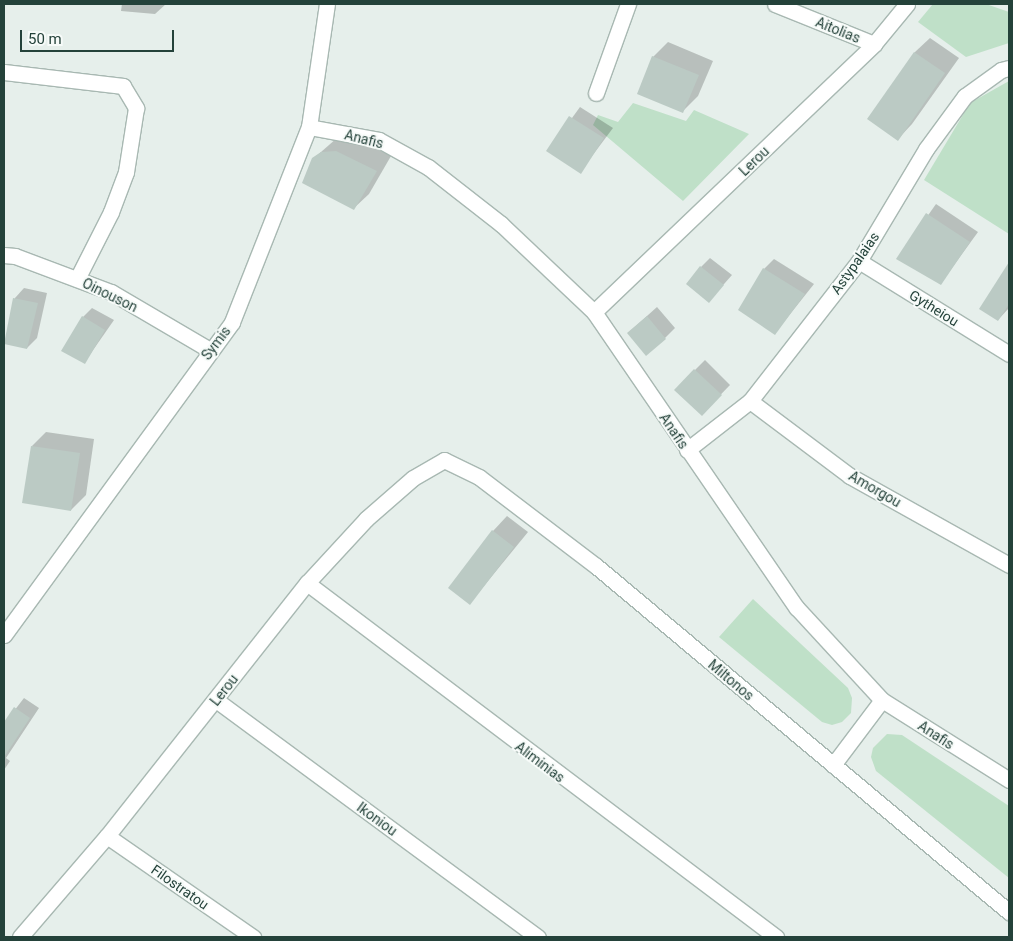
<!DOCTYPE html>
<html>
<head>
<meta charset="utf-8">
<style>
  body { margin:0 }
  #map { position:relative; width:1013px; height:941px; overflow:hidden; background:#e6efeb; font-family:Roboto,sans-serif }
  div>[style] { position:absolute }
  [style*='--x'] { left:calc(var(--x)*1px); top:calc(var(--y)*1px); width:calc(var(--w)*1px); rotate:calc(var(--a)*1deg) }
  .green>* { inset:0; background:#bfe0c8 }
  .shadow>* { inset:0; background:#0003 }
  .building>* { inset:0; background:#bbcac4 }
  .roads { filter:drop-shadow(1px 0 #a8b8b2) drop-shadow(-1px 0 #a8b8b2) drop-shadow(0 1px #a8b8b2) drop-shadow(0 -1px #a8b8b2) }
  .minor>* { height:15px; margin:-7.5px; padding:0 7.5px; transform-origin:7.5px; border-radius:7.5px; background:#fff }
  span { translate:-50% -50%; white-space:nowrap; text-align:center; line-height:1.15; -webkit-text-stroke:4px #f7fbf9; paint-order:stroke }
  .street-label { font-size:14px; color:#24423a }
  .frame { position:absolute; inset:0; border:5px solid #24423a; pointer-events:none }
  .scale { position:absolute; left:20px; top:30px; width:154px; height:22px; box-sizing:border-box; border:2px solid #24423a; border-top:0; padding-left:6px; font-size:15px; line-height:18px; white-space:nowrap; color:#24423a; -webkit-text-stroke:4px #f7fbf9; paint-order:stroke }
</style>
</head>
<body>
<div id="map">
  <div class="green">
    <i style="clip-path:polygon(933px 4px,986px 4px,1009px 12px,1009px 43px,966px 57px,918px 22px)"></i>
    <i style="clip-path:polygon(1009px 81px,1009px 234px,924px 180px,970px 103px)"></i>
    <i style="clip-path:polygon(633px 103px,686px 121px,694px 110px,749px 134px,683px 201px,593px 125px,598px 115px,618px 122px)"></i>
    <i style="clip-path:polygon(753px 599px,848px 688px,852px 698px,851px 713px,842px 722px,832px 725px,822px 722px,719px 637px)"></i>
    <i style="clip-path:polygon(887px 734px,902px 735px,1009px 806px,1009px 878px,876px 771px,871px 757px,873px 748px)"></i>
  </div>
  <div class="shadow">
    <i style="clip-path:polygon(122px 4px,166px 4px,155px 14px,121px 11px)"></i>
    <i style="clip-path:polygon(930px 38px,959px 58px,912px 124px,898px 139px,869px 118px,915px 52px)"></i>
    <i style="clip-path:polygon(668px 42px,713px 61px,698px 96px,683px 111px,653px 57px)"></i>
    <i style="clip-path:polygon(580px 107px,613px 128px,580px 172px,548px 151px)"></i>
    <i style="clip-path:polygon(352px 137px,391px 156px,369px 194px,354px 208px,313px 159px,337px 138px)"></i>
    <i style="clip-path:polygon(936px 204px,978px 232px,941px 283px,898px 258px)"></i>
    <i style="clip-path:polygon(710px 258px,732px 275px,709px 301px,701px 267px)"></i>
    <i style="clip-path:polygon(774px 259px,814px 284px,775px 333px,764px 269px)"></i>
    <i style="clip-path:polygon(1009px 265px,1009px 308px,998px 320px,1007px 267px)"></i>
    <i style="clip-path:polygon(24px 288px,47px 293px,37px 338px,27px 348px,5px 343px,15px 298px)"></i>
    <i style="clip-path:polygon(657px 307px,675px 328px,665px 338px,628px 333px)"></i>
    <i style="clip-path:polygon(92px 308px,114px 320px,84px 363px,83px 317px)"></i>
    <i style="clip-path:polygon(705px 360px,730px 385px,702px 414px,695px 370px)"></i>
    <i style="clip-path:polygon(46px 432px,94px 439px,86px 495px,71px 510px,32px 446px)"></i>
    <i style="clip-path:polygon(507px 516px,528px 532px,470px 603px,493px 531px)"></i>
    <i style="clip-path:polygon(24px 698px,39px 708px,6px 758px,10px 761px,4px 770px,4px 724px)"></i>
  </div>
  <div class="building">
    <i style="clip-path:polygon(914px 52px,945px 73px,898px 141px,867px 119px)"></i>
    <i style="clip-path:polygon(652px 56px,699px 75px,683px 113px,637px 94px)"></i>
    <i style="clip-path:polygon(569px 116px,604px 138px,581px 174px,546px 151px)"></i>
    <i style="clip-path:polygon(336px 151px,377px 171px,354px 210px,302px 183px,312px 158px,321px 152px)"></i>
    <i style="clip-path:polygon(926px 213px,970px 242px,941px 285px,896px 259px)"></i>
    <i style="clip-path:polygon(1009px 262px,1009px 304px,998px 321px,979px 309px)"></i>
    <i style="clip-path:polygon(700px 266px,724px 285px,709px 303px,686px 284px)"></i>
    <i style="clip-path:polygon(763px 268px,805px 294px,775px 335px,738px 310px)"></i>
    <i style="clip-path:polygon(13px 298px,38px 303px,27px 349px,4px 344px)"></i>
    <i style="clip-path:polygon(82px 316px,105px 330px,85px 364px,61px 351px)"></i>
    <i style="clip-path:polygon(647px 316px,666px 339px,646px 356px,627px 333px)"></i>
    <i style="clip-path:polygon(694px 369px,722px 395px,702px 416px,674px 390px)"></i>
    <i style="clip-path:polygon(31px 446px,80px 453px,71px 511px,22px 503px)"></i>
    <i style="clip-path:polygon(492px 530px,514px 547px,470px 605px,448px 588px)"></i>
    <i style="clip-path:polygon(14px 707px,30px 718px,4px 757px,4px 722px)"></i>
  </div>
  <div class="roads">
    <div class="minor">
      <i style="--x:775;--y:4;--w:107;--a:22"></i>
      <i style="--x:4;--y:72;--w:120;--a:6.7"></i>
      <i style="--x:123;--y:86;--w:26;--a:59"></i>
      <i style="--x:136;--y:108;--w:65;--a:98.9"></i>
      <i style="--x:126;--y:172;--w:43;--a:110.6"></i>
      <i style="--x:111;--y:212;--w:75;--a:116.9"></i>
      <i style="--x:596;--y:93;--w:95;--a:-70.2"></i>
      <i style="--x:309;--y:127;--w:71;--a:10.5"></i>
      <i style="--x:379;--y:140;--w:56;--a:28.9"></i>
      <i style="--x:428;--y:167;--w:93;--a:38"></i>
      <i style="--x:501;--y:224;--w:128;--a:43.4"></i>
      <i style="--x:594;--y:312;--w:359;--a:55.6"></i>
      <i style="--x:797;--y:608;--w:125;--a:47.3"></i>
      <i style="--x:882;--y:700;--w:150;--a:32.2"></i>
      <i style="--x:4;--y:255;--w:11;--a:5"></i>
      <i style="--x:15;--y:256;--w:103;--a:20.6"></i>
      <i style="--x:111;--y:292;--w:115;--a:30.4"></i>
      <i style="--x:859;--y:261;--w:176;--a:31.8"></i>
      <i style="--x:594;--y:312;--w:388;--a:-43.7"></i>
      <i style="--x:874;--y:44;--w:52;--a:-50.5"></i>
      <i style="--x:750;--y:401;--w:125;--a:36.9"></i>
      <i style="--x:850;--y:476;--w:182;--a:29.2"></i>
      <i style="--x:687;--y:450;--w:80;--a:-37.9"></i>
      <i style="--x:750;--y:401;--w:177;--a:-52.1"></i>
      <i style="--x:859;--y:261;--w:131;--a:-59.1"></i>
      <i style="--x:926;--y:149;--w:66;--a:-53.7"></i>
      <i style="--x:965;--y:96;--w:44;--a:-35.8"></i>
      <i style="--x:1001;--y:70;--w:8;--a:-14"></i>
      <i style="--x:307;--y:583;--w:588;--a:37.05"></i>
      <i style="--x:4;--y:635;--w:387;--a:-53.9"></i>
      <i style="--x:232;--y:322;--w:210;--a:-68.5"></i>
      <i style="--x:309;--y:127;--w:124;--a:-81.7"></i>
      <i style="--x:216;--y:700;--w:400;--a:36.4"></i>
      <i style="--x:833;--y:765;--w:81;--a:-53"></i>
      <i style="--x:107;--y:836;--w:178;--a:34.7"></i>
      <i style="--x:20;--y:937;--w:133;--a:-49.3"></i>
      <i style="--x:107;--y:836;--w:323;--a:-51.7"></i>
      <i style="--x:307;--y:583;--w:87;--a:-47.3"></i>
      <i style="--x:366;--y:519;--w:62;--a:-41.1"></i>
      <i style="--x:413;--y:478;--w:36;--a:-30"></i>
      <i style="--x:444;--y:460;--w:39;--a:26"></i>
      <i style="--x:479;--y:477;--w:147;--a:37.3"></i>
      <i style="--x:596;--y:566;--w:539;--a:39.96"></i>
    </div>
  </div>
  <div class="street-label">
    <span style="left:838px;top:30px;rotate:22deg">Aitolias</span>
    <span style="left:364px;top:139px;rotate:14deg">Anafis</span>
    <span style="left:754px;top:161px;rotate:-44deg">Lerou</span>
    <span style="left:855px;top:263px;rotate:-55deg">Astypalaias</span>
    <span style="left:110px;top:295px;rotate:26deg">Oinouson</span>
    <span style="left:934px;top:308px;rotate:32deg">Gytheiou</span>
    <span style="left:216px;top:343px;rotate:-53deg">Symis</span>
    <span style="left:674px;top:431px;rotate:56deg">Anafis</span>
    <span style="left:875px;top:489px;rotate:30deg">Amorgou</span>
    <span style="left:731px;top:680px;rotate:40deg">Miltonos</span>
    <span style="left:224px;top:690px;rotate:-52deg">Lerou</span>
    <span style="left:936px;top:735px;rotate:33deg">Anafis</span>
    <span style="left:540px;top:762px;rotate:37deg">Aliminias</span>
    <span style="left:377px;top:819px;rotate:36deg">Ikoniou</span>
    <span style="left:180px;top:887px;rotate:35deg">Filostratou</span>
  </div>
  <div class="frame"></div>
  <div class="scale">50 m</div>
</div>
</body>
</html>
